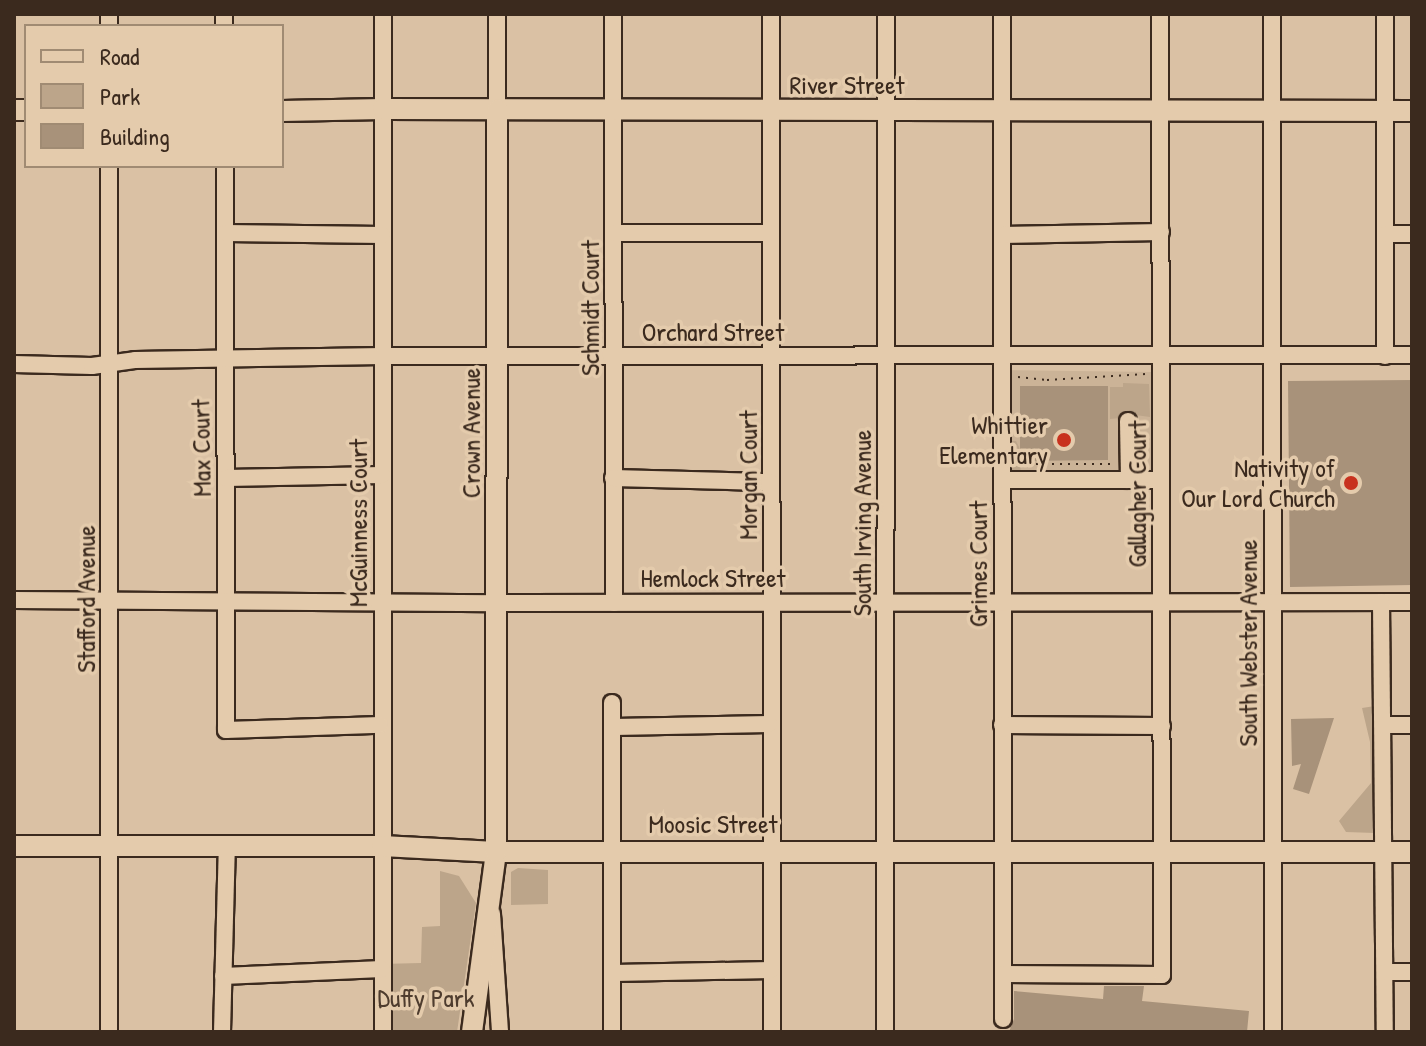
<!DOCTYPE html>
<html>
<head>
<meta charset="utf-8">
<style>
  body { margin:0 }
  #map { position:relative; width:1426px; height:1046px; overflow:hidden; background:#dac1a4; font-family:"Patrick Hand",sans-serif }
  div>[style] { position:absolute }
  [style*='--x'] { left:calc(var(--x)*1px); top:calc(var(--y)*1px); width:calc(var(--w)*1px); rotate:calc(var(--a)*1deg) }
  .built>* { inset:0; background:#cbb397 }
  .green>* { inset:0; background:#bca58a }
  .building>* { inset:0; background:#a8927a }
  .path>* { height:2px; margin-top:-1px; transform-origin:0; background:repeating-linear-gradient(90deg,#3b2a1e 0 2px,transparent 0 8px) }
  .roads { filter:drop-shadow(2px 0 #3b2a1e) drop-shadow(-2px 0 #3b2a1e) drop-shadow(0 2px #3b2a1e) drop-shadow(0 -2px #3b2a1e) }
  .minor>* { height:16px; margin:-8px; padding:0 8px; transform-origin:8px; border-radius:8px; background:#e4cbac }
  .major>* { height:20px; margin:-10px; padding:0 10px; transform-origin:10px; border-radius:10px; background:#e4cbac }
  .dots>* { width:22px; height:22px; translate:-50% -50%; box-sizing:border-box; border:4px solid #e4cbac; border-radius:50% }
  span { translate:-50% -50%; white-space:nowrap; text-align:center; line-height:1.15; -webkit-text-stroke:7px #e4cbac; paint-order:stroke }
  .street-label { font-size:26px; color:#3b2a1e }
  .poi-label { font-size:26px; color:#3b2a1e }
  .right { translate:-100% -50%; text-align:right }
  .park-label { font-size:26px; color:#4e3c2e }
  .frame { position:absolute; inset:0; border:16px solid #3b2a1e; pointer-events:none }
  .legend { position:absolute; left:24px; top:24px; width:260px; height:144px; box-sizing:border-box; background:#e4cbac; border:2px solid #a08b73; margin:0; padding:10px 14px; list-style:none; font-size:24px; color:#3b2a1e }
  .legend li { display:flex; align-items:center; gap:16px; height:40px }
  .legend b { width:40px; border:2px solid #a08b73 }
</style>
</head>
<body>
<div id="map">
  <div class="built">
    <i style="clip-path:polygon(1006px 370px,1152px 372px,1151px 488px,1005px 488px)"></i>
  </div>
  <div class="green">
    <i style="clip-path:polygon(1123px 383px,1149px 384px,1150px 417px,1121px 413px,1120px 418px,1110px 419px,1110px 387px,1123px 387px)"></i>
    <i style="clip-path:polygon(1008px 441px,1016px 441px,1019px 447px,1021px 477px,1010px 474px)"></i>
    <i style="clip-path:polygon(1375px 706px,1375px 833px,1346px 832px,1339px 821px,1371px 783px,1370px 742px,1362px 708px)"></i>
    <i style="clip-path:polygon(518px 868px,548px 870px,548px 904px,511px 905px,511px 872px)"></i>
    <i style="clip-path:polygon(440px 871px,459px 876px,476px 903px,457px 1032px,374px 1032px,381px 964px,421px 963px,422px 927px,440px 926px)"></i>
  </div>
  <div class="building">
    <i style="clip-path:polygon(1412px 380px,1412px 585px,1290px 587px,1288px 381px)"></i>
    <i style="clip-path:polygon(1020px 386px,1108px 386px,1108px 460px,1020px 461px)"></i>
    <i style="clip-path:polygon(1334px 718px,1309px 794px,1293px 789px,1301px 764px,1292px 766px,1291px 719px)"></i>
    <i style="clip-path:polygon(1104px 986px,1144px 986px,1142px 1001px,1249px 1011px,1247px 1032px,1009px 1032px,1014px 1019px,1014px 991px,1103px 999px)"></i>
  </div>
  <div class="path">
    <i style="--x:1018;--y:377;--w:29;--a:6"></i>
    <i style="--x:1047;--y:380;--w:99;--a:-3.5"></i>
    <i style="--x:1020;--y:464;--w:95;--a:0"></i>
  </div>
  <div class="roads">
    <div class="minor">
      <i style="--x:109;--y:14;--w:12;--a:90"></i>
      <i style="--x:224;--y:14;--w:12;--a:90"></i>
      <i style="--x:383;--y:14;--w:1018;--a:90"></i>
      <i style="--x:613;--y:14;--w:589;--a:89.9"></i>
      <i style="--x:771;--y:14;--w:1018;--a:89.94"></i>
      <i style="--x:1002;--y:14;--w:1005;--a:89.94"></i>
      <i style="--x:1272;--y:14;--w:1018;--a:89.94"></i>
      <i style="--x:1385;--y:14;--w:342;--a:90"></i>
      <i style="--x:497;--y:110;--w:96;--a:-90"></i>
      <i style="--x:225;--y:166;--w:564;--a:89.9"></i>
      <i style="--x:226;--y:730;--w:154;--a:-1.9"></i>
      <i style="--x:226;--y:233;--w:156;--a:0.7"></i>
      <i style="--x:614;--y:233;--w:157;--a:0"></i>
      <i style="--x:1386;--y:234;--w:26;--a:0"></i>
      <i style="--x:1002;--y:235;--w:159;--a:-1.1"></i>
      <i style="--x:14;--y:364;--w:78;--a:1.5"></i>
      <i style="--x:92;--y:366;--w:43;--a:-7.9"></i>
      <i style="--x:135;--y:360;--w:247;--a:-0.9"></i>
      <i style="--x:382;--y:356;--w:1030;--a:-0.06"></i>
      <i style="--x:1128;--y:421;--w:59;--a:89"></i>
      <i style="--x:226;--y:478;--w:156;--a:-1.1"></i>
      <i style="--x:613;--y:478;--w:158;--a:1.5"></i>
      <i style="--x:1002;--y:480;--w:159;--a:0"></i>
      <i style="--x:14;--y:600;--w:483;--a:0.4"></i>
      <i style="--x:497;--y:603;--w:915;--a:-0.06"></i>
      <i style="--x:1381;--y:602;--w:430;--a:89.5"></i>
      <i style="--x:1002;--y:725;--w:160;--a:0.4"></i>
      <i style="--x:1383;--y:725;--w:29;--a:0"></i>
      <i style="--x:614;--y:727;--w:155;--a:-1.1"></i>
      <i style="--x:492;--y:914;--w:118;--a:86.1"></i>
      <i style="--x:1385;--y:972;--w:27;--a:0"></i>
      <i style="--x:614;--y:973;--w:157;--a:-1.1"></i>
      <i style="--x:1004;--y:974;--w:158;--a:0.4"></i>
      <i style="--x:1162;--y:975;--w:961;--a:-90.12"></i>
      <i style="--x:223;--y:976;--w:159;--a:-2.5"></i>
      <i style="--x:612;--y:1030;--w:327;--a:-90"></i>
      <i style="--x:885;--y:1031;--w:1017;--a:-89.94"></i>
      <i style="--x:109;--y:1032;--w:866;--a:-90"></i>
      <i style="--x:222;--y:1032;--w:187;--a:-88.5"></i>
    </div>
    <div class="major">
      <i style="--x:14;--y:110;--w:12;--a:0"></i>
      <i style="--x:282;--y:111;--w:101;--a:-1.1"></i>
      <i style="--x:383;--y:109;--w:1029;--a:0.11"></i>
      <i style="--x:14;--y:846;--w:368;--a:0"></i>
      <i style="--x:382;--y:846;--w:114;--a:3"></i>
      <i style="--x:496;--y:852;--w:916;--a:0"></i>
      <i style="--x:472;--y:1032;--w:182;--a:-82.4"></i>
      <i style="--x:496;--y:852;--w:742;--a:-89.92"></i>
    </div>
  </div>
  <div class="dots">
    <i style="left:1064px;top:440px;background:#c8321e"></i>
    <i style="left:1351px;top:483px;background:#c8321e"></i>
  </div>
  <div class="street-label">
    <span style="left:847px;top:85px">River Street</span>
    <span style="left:590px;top:308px;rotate:-90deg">Schmidt Court</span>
    <span style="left:713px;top:332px">Orchard Street</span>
    <span style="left:471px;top:433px;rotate:-90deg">Crown Avenue</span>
    <span style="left:201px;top:448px;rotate:-91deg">Max Court</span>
    <span style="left:748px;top:475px;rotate:-90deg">Morgan Court</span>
    <span style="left:1137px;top:494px;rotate:-90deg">Gallagher Court</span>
    <span style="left:358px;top:523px;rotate:-90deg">McGuinness Court</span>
    <span style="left:862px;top:523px;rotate:-90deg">South Irving Avenue</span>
    <span style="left:978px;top:564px;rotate:-90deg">Grimes Court</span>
    <span style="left:713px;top:578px">Hemlock Street</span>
    <span style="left:86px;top:599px;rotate:-90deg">Stafford Avenue</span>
    <span style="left:1248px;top:643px;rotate:-90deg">South Webster Avenue</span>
    <span style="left:713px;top:824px">Moosic Street</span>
  </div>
  <div class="poi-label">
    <span class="right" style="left:1048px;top:440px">Whittier<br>Elementary</span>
    <span class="right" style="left:1335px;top:483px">Nativity of<br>Our Lord Church</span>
  </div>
  <div class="park-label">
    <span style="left:426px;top:998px">Duffy Park</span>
  </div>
  <div class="frame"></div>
  <ul class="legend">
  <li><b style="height:10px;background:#e4cbac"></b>Road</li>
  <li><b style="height:22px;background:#bca58a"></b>Park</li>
  <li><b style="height:22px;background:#a8927a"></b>Building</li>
  </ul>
</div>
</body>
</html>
